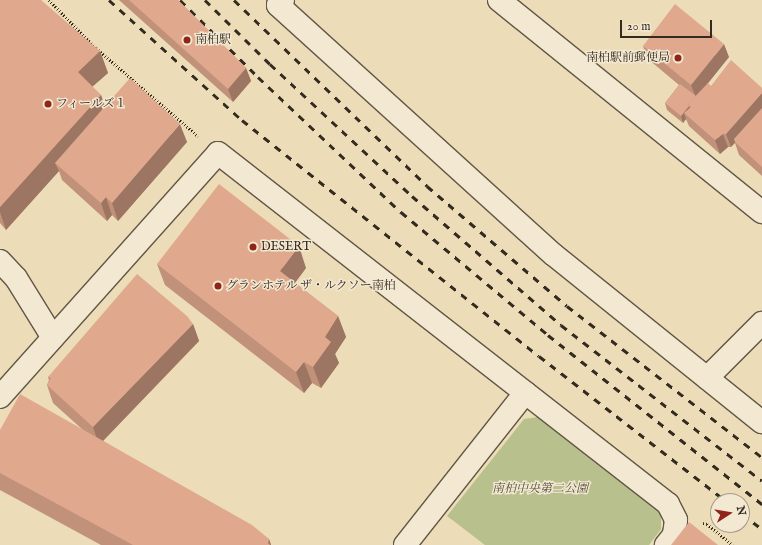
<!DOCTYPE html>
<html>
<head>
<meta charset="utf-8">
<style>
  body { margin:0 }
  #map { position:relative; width:762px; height:545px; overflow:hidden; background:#ecdcb8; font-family:"IM FELL English","Noto Serif JP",serif }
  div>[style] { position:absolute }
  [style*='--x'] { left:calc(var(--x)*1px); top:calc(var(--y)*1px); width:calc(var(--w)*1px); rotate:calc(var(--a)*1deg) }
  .green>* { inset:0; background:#b8c08e }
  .path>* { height:2.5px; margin-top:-1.25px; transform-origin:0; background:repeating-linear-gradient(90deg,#342b20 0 1px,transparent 0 3px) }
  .roads { filter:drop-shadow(1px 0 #625746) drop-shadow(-1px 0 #625746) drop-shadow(0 1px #625746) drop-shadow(0 -1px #625746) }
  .minor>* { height:22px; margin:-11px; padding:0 11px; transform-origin:11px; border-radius:11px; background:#f3e8d1 }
  .rail>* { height:3px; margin-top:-1.5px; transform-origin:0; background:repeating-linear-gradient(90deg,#342b20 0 7px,transparent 0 14px) }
  .wall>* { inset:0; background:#c1917a }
  .shaded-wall>* { inset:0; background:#9d7663 }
  .building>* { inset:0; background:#e0a98e }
  .dots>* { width:11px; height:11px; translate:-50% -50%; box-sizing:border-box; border:2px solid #f3e8d1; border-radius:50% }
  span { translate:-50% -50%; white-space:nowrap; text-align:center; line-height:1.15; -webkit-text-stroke:3px #f3e8d1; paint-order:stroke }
  .poi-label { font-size:12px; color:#342b20 }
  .left { translate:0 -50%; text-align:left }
  .right { translate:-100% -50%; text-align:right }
  .park-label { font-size:12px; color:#55503c; font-style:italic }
  .north { position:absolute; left:710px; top:493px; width:40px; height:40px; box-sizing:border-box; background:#f3e8d1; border:1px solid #a79c8a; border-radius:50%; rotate:78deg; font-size:11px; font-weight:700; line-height:16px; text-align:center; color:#342b20 }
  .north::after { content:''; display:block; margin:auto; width:14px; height:18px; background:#8f2418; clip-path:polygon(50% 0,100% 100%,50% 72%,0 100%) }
  .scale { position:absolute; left:620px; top:20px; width:92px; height:18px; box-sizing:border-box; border:2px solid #342b20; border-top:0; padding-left:5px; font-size:12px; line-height:14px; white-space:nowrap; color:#342b20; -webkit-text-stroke:3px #f3e8d1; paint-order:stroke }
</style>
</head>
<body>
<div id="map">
  <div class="green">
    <i style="clip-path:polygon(538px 417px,661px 512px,661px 529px,649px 545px,485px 545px,447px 516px,524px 419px)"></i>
  </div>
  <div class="path">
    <i style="--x:49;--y:0;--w:67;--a:45.6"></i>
    <i style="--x:96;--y:48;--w:135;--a:40.8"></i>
    <i style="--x:703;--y:523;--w:4;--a:14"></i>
    <i style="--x:707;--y:524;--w:33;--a:39"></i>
  </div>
  <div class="roads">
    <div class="minor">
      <i style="--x:283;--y:0;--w:7;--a:135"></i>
      <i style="--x:278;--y:5;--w:372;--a:42.2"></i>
      <i style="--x:554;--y:255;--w:267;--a:38.8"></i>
      <i style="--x:499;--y:0;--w:338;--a:38.9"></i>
      <i style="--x:0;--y:261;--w:23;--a:47"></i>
      <i style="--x:16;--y:278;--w:70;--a:58.3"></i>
      <i style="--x:707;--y:378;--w:78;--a:-45"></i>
      <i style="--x:0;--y:397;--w:327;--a:-48.2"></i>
      <i style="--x:218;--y:153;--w:571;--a:37.95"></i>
      <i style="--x:668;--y:504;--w:18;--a:63"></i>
      <i style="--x:676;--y:520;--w:15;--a:98"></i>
      <i style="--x:674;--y:535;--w:13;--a:129"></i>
      <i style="--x:405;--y:545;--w:194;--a:-51.7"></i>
    </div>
  </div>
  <div class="rail">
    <i style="--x:109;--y:0;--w:179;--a:42.1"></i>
    <i style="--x:242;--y:120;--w:379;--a:38.5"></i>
    <i style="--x:539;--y:356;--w:237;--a:37.8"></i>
    <i style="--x:180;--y:0;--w:110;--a:44.6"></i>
    <i style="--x:258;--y:77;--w:197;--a:43.4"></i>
    <i style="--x:401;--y:212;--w:192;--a:39.9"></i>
    <i style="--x:548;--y:335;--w:273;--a:38.3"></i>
    <i style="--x:205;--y:0;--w:91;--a:44.6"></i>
    <i style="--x:270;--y:64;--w:194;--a:42.9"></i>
    <i style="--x:412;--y:196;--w:197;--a:40.9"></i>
    <i style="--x:561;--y:325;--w:254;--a:37.8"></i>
    <i style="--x:234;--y:0;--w:268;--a:43.9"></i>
    <i style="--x:427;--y:186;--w:184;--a:40.6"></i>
    <i style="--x:567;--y:306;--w:247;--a:37.8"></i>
    <i style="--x:742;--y:514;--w:25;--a:37"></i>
  </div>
  <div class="wall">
    <i style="clip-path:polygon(0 0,100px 51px,108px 73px,92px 87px,101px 95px,105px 107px,187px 142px,118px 221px,112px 215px,107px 221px,62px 180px,59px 171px,6px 230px,0 223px)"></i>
    <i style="clip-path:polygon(119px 0,178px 0,246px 68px,251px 81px,233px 102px)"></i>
    <i style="clip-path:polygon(643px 46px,729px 57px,707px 84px,711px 86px,762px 88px,762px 176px,739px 155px,735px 143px,731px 147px,728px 147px,720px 154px,689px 126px,686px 119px,683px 123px,667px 110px,665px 103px,679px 85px,648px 59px)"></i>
    <i style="clip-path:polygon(157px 264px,306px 268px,295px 283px,338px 316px,346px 337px,335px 354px,339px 363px,321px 388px,312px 383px,304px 393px,165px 285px)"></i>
    <i style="clip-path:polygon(193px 324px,199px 341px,103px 441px,269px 539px,271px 545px,101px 545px,0 490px,0 430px,83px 430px,53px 403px,47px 385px,49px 380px,48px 377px)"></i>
  </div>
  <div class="shaded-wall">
    <i style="clip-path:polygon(724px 44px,729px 57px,697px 97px,696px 98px,691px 85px)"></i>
    <i style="clip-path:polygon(100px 51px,108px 73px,85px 93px,78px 72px)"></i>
    <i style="clip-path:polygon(246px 68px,251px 81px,233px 102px,228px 89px)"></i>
    <i style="clip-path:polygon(762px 93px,762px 112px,731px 147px,726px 134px)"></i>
    <i style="clip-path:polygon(101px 95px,108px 116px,55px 163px,59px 171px,6px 230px,0 212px,0 207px)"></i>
    <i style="clip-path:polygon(689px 106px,691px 113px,684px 113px,686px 119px,683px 123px,681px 116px)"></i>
    <i style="clip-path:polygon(180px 124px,187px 142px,118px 221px,112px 203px)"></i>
    <i style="clip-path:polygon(723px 134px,728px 147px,720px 154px,715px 140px)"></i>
    <i style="clip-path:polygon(106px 197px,112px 215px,107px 221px,101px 203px)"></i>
    <i style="clip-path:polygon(299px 246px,306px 268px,288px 292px,280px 271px)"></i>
    <i style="clip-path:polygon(338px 316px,346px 337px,335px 354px,339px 363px,321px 388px,313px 367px,325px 337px)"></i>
    <i style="clip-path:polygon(193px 324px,199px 341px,99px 445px,93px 427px)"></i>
    <i style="clip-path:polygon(304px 362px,312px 383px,304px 393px,296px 372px)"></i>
    <i style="clip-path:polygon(269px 539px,271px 545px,269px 545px,268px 543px)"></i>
  </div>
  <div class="building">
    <i style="clip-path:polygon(0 0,41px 0,100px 51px,78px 72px,101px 95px,0 207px)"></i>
    <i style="clip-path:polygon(129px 0,178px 0,246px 68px,228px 89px)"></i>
    <i style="clip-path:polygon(675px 4px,724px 44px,691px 85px,643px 46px)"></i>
    <i style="clip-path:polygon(731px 60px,762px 88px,762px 93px,726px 134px,723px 134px,715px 140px,684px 113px,691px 107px,688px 104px,708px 83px,711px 86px)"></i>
    <i style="clip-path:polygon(130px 78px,180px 124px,112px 203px,106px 197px,101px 203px,55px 163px)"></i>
    <i style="clip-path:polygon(680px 84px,696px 96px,688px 104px,689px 106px,681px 116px,665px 103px)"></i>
    <i style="clip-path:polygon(762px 108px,762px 167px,735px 142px,734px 139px)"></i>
    <i style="clip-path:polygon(219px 184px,299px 246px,280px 271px,338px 316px,325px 337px,331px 342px,313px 367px,304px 362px,296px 372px,157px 264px)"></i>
    <i style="clip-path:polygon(137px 274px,187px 316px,193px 324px,93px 427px,47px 385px,51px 378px,48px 377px)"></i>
    <i style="clip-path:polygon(20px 394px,252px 525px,269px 539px,268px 543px,270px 545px,133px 545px,0 473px,0 430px)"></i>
    <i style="clip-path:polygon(689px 522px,718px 545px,671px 545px)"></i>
  </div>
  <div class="dots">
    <i style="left:187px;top:40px;background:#8f2418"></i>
    <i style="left:678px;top:58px;background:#8f2418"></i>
    <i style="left:48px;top:104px;background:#8f2418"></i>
    <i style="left:253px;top:247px;background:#8f2418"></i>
    <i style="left:218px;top:286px;background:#8f2418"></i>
  </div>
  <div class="poi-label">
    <span class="left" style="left:195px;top:40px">南柏駅</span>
    <span class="right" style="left:670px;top:58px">南柏駅前郵便局</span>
    <span class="left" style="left:56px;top:104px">フィールズ１</span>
    <span class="left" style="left:261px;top:247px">DESERT</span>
    <span class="left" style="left:226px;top:286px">グランホテル ザ・ルクソー南柏</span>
  </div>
  <div class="park-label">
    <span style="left:540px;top:489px">南柏中央第二公園</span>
  </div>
  <div class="north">N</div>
  <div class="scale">20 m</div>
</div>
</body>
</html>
